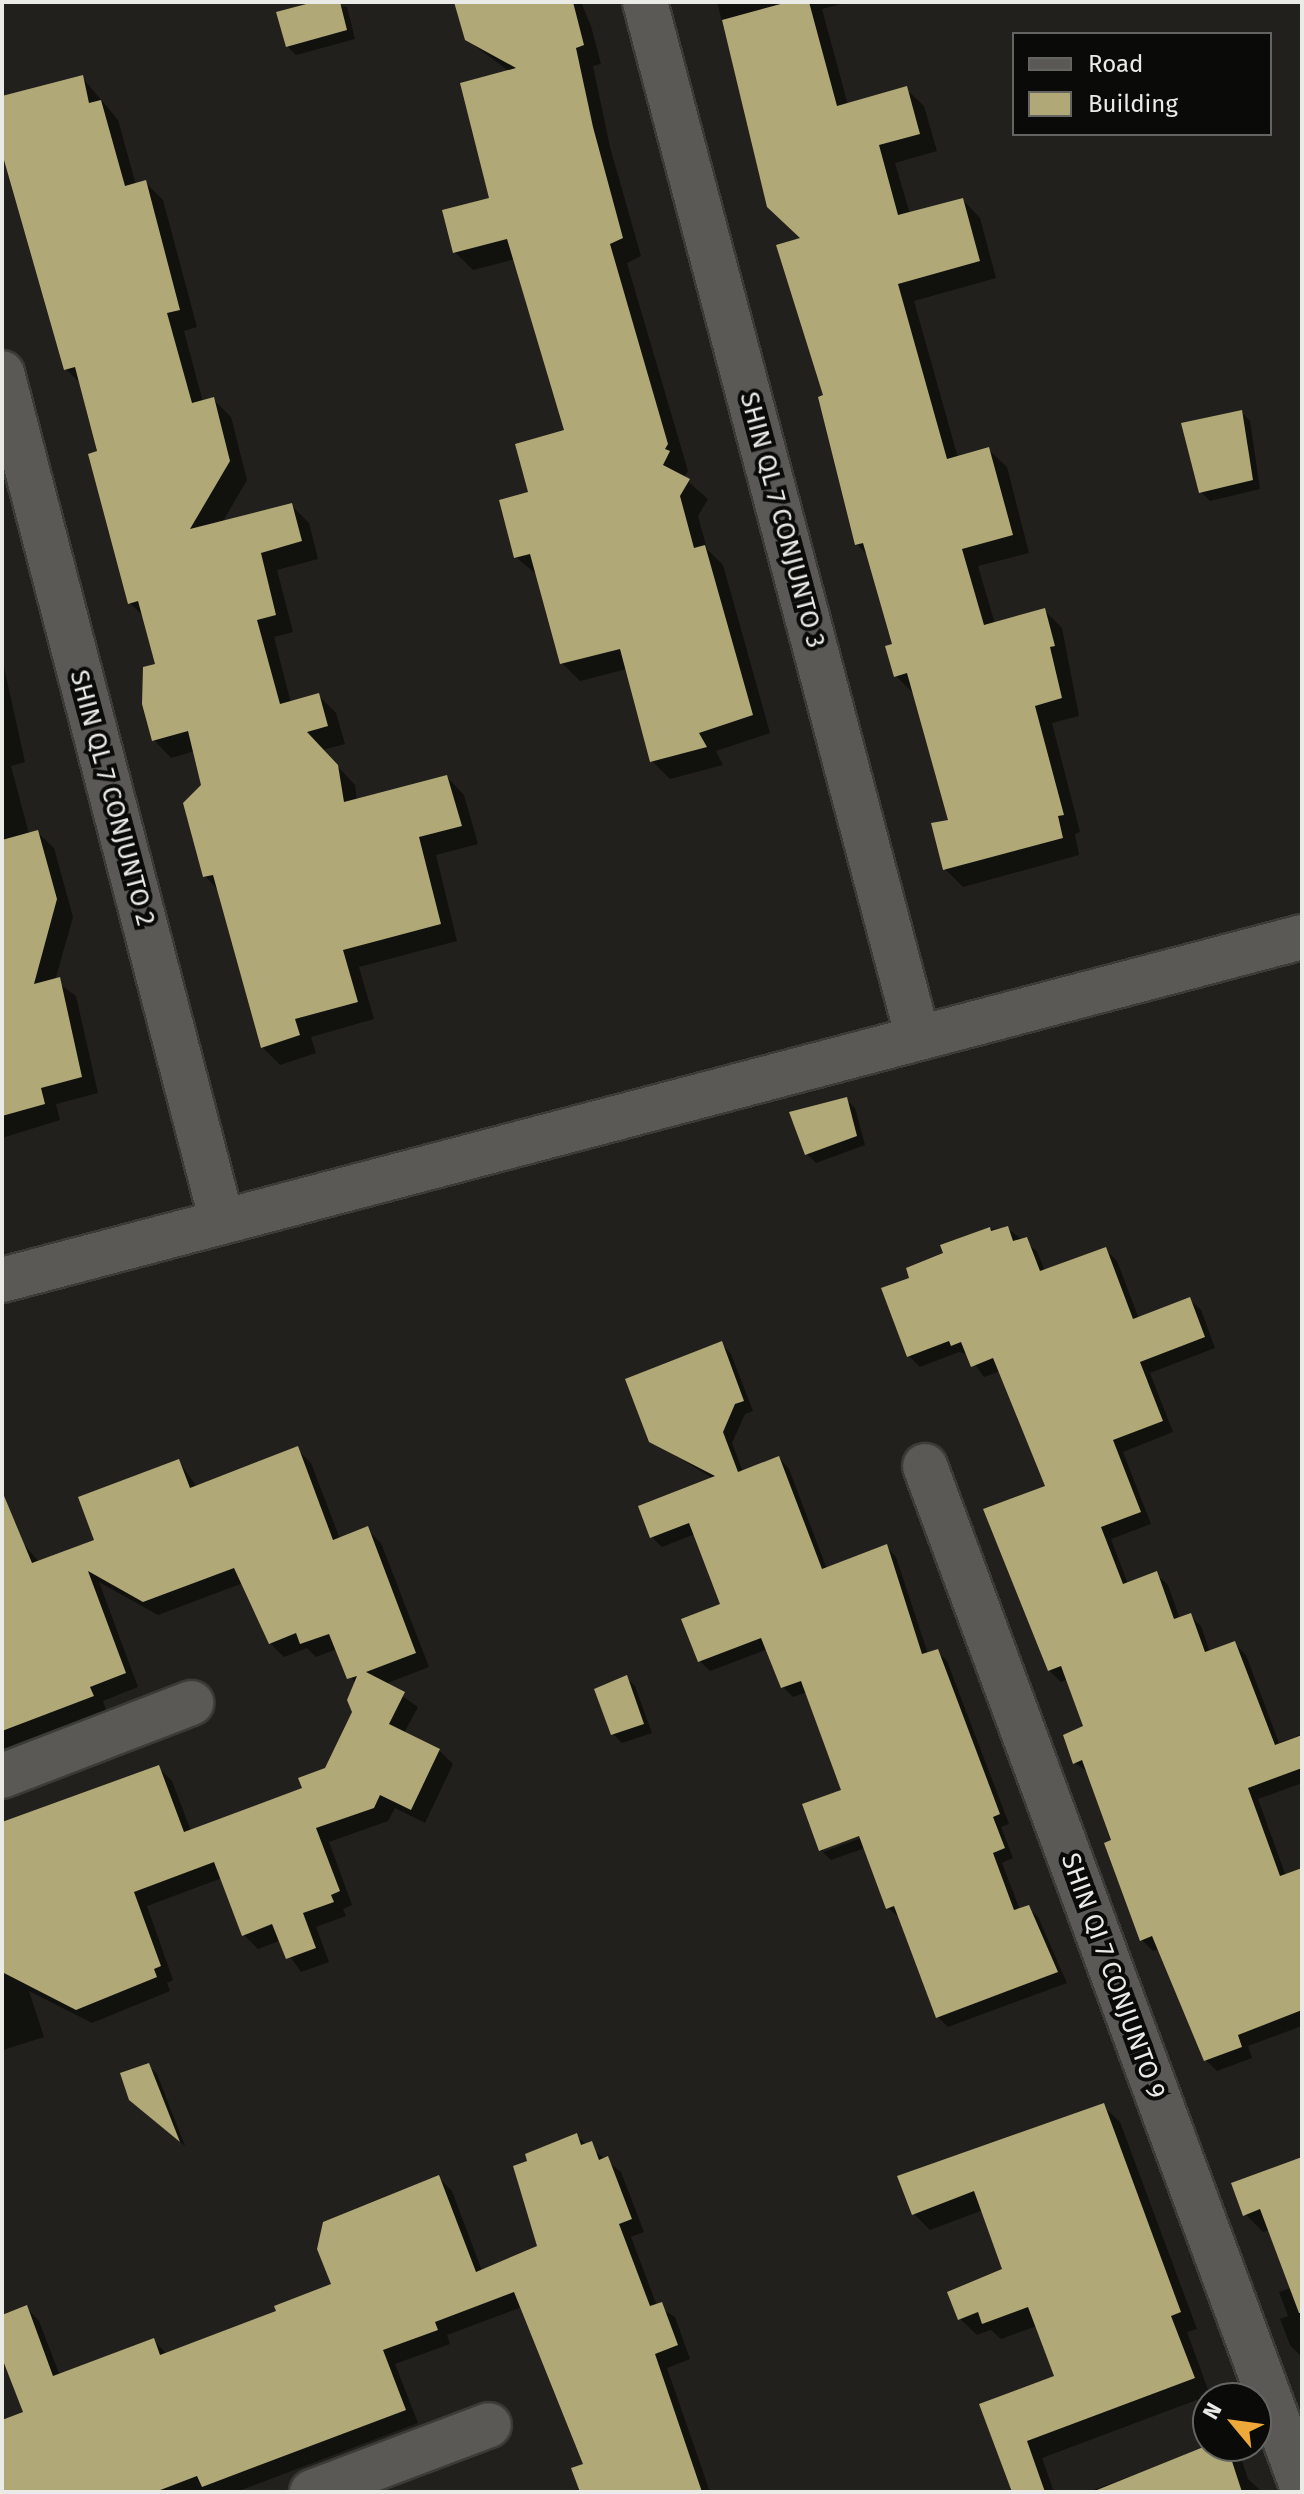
<!DOCTYPE html>
<html>
<head>
<meta charset="utf-8">
<style>
  body { margin:0 }
  #map { position:relative; width:1304px; height:2494px; overflow:hidden; background:#21201c; font-family:"Fira Sans",sans-serif }
  div>[style] { position:absolute }
  [style*='--x'] { left:calc(var(--x)*1px); top:calc(var(--y)*1px); width:calc(var(--w)*1px); rotate:calc(var(--a)*1deg) }
  .shadow>* { inset:0; background:#0007 }
  .building>* { inset:0; background:#b1a877 }
  .roads { filter:drop-shadow(2px 0 #3b3b38) drop-shadow(-2px 0 #3b3b38) drop-shadow(0 2px #3b3b38) drop-shadow(0 -2px #3b3b38) }
  .minor>* { height:44px; margin:-22px; padding:0 22px; transform-origin:22px; border-radius:22px; background:#5a5955 }
  span { translate:-50% -50%; white-space:nowrap; text-align:center; line-height:1.15; -webkit-text-stroke:8px #0a0a08; paint-order:stroke }
  .street-label { font-size:26px; color:#eaeae7 }
  .frame { position:absolute; inset:0; border:4px solid #eaeae7; pointer-events:none }
  .legend { position:absolute; left:1012px; top:32px; width:260px; height:104px; box-sizing:border-box; background:#0a0a08; border:2px solid #646461; margin:0; padding:10px 14px; list-style:none; font-size:24px; color:#eaeae7 }
  .legend li { display:flex; align-items:center; gap:16px; height:40px }
  .legend b { width:40px; border:2px solid #646461 }
  .north { position:absolute; left:1192px; top:2382px; width:80px; height:80px; box-sizing:border-box; background:#0a0a08; border:2px solid #646461; border-radius:50%; rotate:299deg; font-size:22px; font-weight:700; line-height:32px; text-align:center; color:#eaeae7 }
  .north::after { content:''; display:block; margin:auto; width:28px; height:36px; background:#eca93a; clip-path:polygon(50% 0,100% 100%,50% 72%,0 100%) }
</style>
</head>
<body>
<div id="map">
  <div class="shadow">
    <i style="clip-path:polygon(322px 2px,347px 7px,355px 39px,296px 55px,287px 46px)"></i>
    <i style="clip-path:polygon(457px 2px,581px 2px,591px 26px,601px 64px,593px 66px,610px 147px,641px 256px,627px 263px,688px 471px,684px 478px,708px 499px,698px 516px,707px 549px,723px 565px,770px 733px,716px 751px,723px 765px,670px 779px,652px 761px,627px 669px,580px 681px,562px 663px,537px 575px,516px 557px,530px 493px,566px 432px,516px 259px,473px 270px,455px 252px,491px 199px,510px 72px,466px 39px)"></i>
    <i style="clip-path:polygon(717px 2px,848px 2px,822px 9px,848px 105px,906px 89px,924px 106px,937px 151px,895px 163px,910px 214px,963px 200px,980px 218px,996px 278px,914px 301px,958px 458px,989px 450px,1007px 467px,1029px 553px,978px 566px,995px 624px,1044px 610px,1062px 628px,1079px 716px,1052px 723px,1080px 832px,1075px 834px,1079px 855px,963px 887px,945px 869px,950px 821px,914px 694px,896px 676px,894px 646px,869px 557px,857px 544px,825px 397px,803px 240px,769px 206px)"></i>
    <i style="clip-path:polygon(82px 77px,118px 120px,136px 185px,145px 182px,163px 200px,197px 327px,184px 331px,203px 402px,214px 400px,231px 417px,247px 480px,222px 523px,291px 505px,309px 523px,318px 559px,277px 570px,293px 632px,274px 637px,291px 703px,318px 695px,336px 713px,345px 744px,322px 750px,355px 785px,357px 801px,447px 777px,464px 795px,478px 844px,436px 855px,457px 941px,359px 967px,374px 1019px,311px 1037px,316px 1053px,280px 1065px,262px 1047px,219px 891px,205px 876px,203px 785px,195px 751px,171px 758px,154px 740px,157px 666px,145px 618px,130px 603px,82px 385px,66px 369px,2px 144px,2px 98px)"></i>
    <i style="clip-path:polygon(1241px 412px,1250px 421px,1260px 489px,1210px 501px,1201px 492px)"></i>
    <i style="clip-path:polygon(2px 658px,25px 762px,11px 766px,29px 834px,37px 832px,54px 848px,73px 917px,55px 981px,76px 996px,98px 1093px,56px 1104px,60px 1120px,2px 1138px)"></i>
    <i style="clip-path:polygon(846px 1099px,855px 1108px,865px 1145px,816px 1163px,807px 1154px)"></i>
    <i style="clip-path:polygon(1007px 1228px,1037px 1251px,1045px 1271px,1105px 1249px,1117px 1261px,1139px 1319px,1189px 1299px,1201px 1310px,1215px 1348px,1150px 1373px,1173px 1432px,1123px 1452px,1151px 1524px,1111px 1539px,1128px 1584px,1156px 1574px,1168px 1585px,1180px 1619px,1190px 1615px,1201px 1626px,1210px 1652px,1234px 1643px,1246px 1655px,1279px 1743px,1302px 1734px,1302px 1783px,1258px 1799px,1286px 1876px,1302px 1873px,1302px 2026px,1248px 2046px,1252px 2058px,1217px 2071px,1206px 2060px,1160px 1949px,1153px 1951px,1142px 1940px,1089px 1773px,1075px 1763px,1085px 1727px,1068px 1679px,1061px 1682px,1049px 1670px,1048px 1487px,1000px 1371px,984px 1377px,968px 1355px,959px 1352px,920px 1367px,909px 1356px,912px 1279px,989px 1229px)"></i>
    <i style="clip-path:polygon(evenodd,721px 1343px,731px 1354px,753px 1411px,745px 1414px,732px 1443px,743px 1472px,779px 1458px,789px 1469px,827px 1569px,886px 1546px,896px 1557px,928px 1654px,937px 1651px,947px 1661px,1009px 1824px,1001px 1827px,1013px 1858px,1002px 1863px,1020px 1910px,1028px 1907px,1038px 1917px,1067px 1983px,948px 2027px,938px 2017px,900px 1918px,888px 1908px,865px 1848px,831px 1860px,821px 1850px,843px 1791px,807px 1692px,793px 1697px,783px 1687px,768px 1649px,710px 1671px,700px 1661px,722px 1605px,695px 1534px,662px 1547px,652px 1537px,714px 1479px,651px 1441px,721px 1343px,867px 1831px,869px 1835px,823px 1852px,823px 1848px,867px 1831px)"></i>
    <i style="clip-path:polygon(297px 1449px,311px 1463px,340px 1539px,367px 1529px,381px 1543px,429px 1667px,385px 1684px,418px 1707px,404px 1733px,439px 1750px,453px 1764px,425px 1823px,395px 1808px,388px 1821px,329px 1842px,352px 1905px,343px 1909px,346px 1916px,316px 1927px,329px 1962px,301px 1972px,279px 1941px,258px 1949px,244px 1935px,222px 1878px,147px 1906px,173px 1980px,167px 1983px,170px 1991px,92px 2023px,29px 1991px,44px 2037px,3px 2050px,2px 1824px,158px 1767px,172px 1781px,191px 1831px,304px 1789px,326px 1769px,354px 1712px,355px 1684px,337px 1649px,316px 1657px,307px 1648px,284px 1657px,270px 1643px,243px 1583px,158px 1615px,99px 1582px,138px 1687px,103px 1701px,106px 1710px,2px 1749px,2px 1551px,23px 1543px,39px 1562px,96px 1541px,179px 1461px,197px 1487px)"></i>
    <i style="clip-path:polygon(626px 1677px,635px 1686px,652px 1733px,622px 1743px,613px 1734px,596px 1690px)"></i>
    <i style="clip-path:polygon(148px 2065px,157px 2074px,185px 2146px,140px 2108px)"></i>
    <i style="clip-path:polygon(1103px 2106px,1120px 2122px,1197px 2329px,1187px 2332px,1210px 2395px,1042px 2458px,1054px 2492px,1014px 2492px,982px 2405px,1056px 2377px,1037px 2326px,1001px 2339px,991px 2330px,977px 2335px,960px 2319px,1005px 2270px,983px 2210px,930px 2230px,913px 2213px)"></i>
    <i style="clip-path:polygon(576px 2136px,621px 2172px,644px 2232px,631px 2237px,657px 2306px,675px 2317px,690px 2359px,667px 2368px,710px 2492px,582px 2492px,586px 2465px,522px 2307px,447px 2335px,450px 2344px,395px 2364px,418px 2423px,236px 2492px,2px 2492px,2px 2422px,25px 2413px,2px 2352px,2px 2317px,26px 2307px,39px 2321px,60px 2376px,153px 2340px,168px 2355px,279px 2312px,333px 2285px,438px 2177px,452px 2191px,482px 2271px,539px 2247px)"></i>
    <i style="clip-path:polygon(1302px 2159px,1302px 2357px,1290px 2345px,1280px 2319px,1288px 2316px,1279px 2292px,1291px 2288px,1269px 2230px,1263px 2232px,1245px 2214px)"></i>
    <i style="clip-path:polygon(1211px 2446px,1229px 2446px,1241px 2458px,1248px 2479px,1262px 2492px,1088px 2492px)"></i>
  </div>
  <div class="building">
    <i style="clip-path:polygon(314px 2px,340px 2px,347px 30px,286px 47px,276px 12px)"></i>
    <i style="clip-path:polygon(454px 2px,573px 2px,584px 45px,576px 48px,593px 127px,623px 238px,610px 244px,668px 444px,665px 449px,670px 451px,663px 465px,690px 479px,680px 496px,694px 548px,705px 545px,753px 715px,699px 733px,707px 747px,650px 762px,620px 649px,560px 664px,530px 554px,514px 558px,499px 500px,528px 492px,515px 444px,564px 430px,507px 239px,453px 253px,442px 210px,489px 198px,460px 83px,516px 68px,465px 40px)"></i>
    <i style="clip-path:polygon(788px 2px,809px 2px,837px 106px,907px 86px,920px 134px,879px 145px,898px 215px,963px 198px,980px 261px,898px 284px,947px 459px,989px 447px,1013px 535px,962px 549px,984px 625px,1045px 608px,1055px 646px,1050px 647px,1062px 698px,1035px 706px,1064px 815px,1058px 816px,1063px 838px,943px 870px,931px 823px,948px 820px,907px 673px,894px 677px,885px 646px,892px 644px,863px 543px,855px 545px,818px 397px,823px 395px,776px 245px,800px 238px,767px 207px,722px 20px)"></i>
    <i style="clip-path:polygon(83px 75px,89px 103px,101px 100px,125px 186px,146px 180px,180px 310px,167px 313px,192px 403px,214px 397px,230px 461px,190px 529px,292px 503px,302px 541px,261px 553px,276px 615px,257px 620px,280px 704px,319px 693px,328px 726px,307px 732px,338px 765px,344px 802px,447px 775px,462px 826px,419px 837px,441px 924px,343px 950px,358px 1002px,295px 1019px,300px 1035px,261px 1048px,213px 875px,203px 877px,183px 803px,201px 785px,188px 731px,152px 741px,142px 704px,143px 667px,155px 664px,138px 601px,128px 604px,88px 454px,97px 451px,75px 367px,64px 370px,2px 153px,2px 96px)"></i>
    <i style="clip-path:polygon(1242px 410px,1253px 480px,1199px 493px,1181px 423px)"></i>
    <i style="clip-path:polygon(38px 830px,57px 899px,34px 984px,60px 977px,82px 1077px,41px 1088px,45px 1104px,2px 1116px,2px 840px)"></i>
    <i style="clip-path:polygon(847px 1097px,857px 1136px,805px 1155px,789px 1112px)"></i>
    <i style="clip-path:polygon(1008px 1226px,1013px 1241px,1027px 1237px,1040px 1271px,1106px 1247px,1133px 1319px,1190px 1297px,1205px 1337px,1140px 1362px,1163px 1421px,1113px 1440px,1141px 1512px,1101px 1527px,1123px 1584px,1157px 1571px,1174px 1619px,1191px 1613px,1205px 1652px,1235px 1641px,1275px 1745px,1302px 1735px,1302px 1768px,1248px 1788px,1280px 1876px,1302px 1868px,1302px 2010px,1238px 2035px,1242px 2047px,1204px 2061px,1152px 1936px,1140px 1941px,1104px 1843px,1111px 1840px,1082px 1760px,1073px 1764px,1063px 1735px,1083px 1726px,1061px 1666px,1048px 1671px,983px 1509px,1045px 1486px,993px 1358px,971px 1367px,961px 1342px,951px 1346px,949px 1341px,907px 1357px,881px 1288px,909px 1278px,906px 1268px,943px 1253px,940px 1245px,990px 1227px,991px 1231px)"></i>
    <i style="clip-path:polygon(722px 1341px,744px 1401px,735px 1404px,723px 1432px,738px 1472px,779px 1456px,822px 1569px,887px 1544px,922px 1654px,938px 1649px,1000px 1814px,993px 1817px,1005px 1848px,993px 1853px,1014px 1910px,1029px 1905px,1058px 1972px,936px 2018px,894px 1906px,886px 1909px,859px 1836px,819px 1851px,802px 1804px,841px 1790px,801px 1681px,781px 1688px,761px 1638px,698px 1662px,681px 1619px,720px 1604px,689px 1523px,650px 1538px,638px 1506px,715px 1476px,649px 1442px,625px 1379px)"></i>
    <i style="clip-path:polygon(298px 1446px,333px 1540px,368px 1526px,416px 1653px,366px 1672px,405px 1692px,389px 1724px,440px 1749px,411px 1810px,380px 1795px,374px 1808px,316px 1828px,340px 1891px,331px 1895px,334px 1902px,303px 1913px,316px 1948px,286px 1959px,272px 1924px,242px 1936px,214px 1862px,134px 1892px,161px 1966px,154px 1969px,157px 1977px,76px 2010px,2px 1972px,2px 1822px,159px 1765px,184px 1832px,302px 1788px,298px 1778px,325px 1768px,352px 1712px,347px 1700px,357px 1676px,347px 1679px,329px 1634px,300px 1644px,296px 1633px,269px 1644px,234px 1568px,143px 1602px,88px 1571px,126px 1673px,90px 1687px,94px 1696px,2px 1731px,2px 1491px,32px 1563px,94px 1540px,78px 1497px,179px 1459px,190px 1488px)"></i>
    <i style="clip-path:polygon(627px 1675px,644px 1724px,611px 1735px,594px 1689px)"></i>
    <i style="clip-path:polygon(149px 2063px,180px 2142px,129px 2100px,120px 2073px)"></i>
    <i style="clip-path:polygon(1104px 2103px,1181px 2312px,1171px 2316px,1195px 2378px,1027px 2441px,1045px 2492px,1012px 2492px,979px 2404px,1054px 2376px,1028px 2307px,982px 2324px,978px 2312px,958px 2320px,947px 2292px,1002px 2269px,974px 2191px,912px 2215px,897px 2176px)"></i>
    <i style="clip-path:polygon(577px 2133px,581px 2145px,592px 2141px,599px 2160px,608px 2156px,632px 2219px,619px 2224px,650px 2306px,662px 2302px,678px 2345px,655px 2354px,702px 2492px,580px 2492px,571px 2468px,583px 2464px,514px 2292px,435px 2322px,438px 2330px,383px 2350px,406px 2410px,202px 2487px,197px 2476px,155px 2492px,2px 2492px,2px 2420px,23px 2412px,2px 2358px,2px 2315px,27px 2305px,53px 2376px,154px 2338px,160px 2355px,276px 2311px,274px 2306px,331px 2284px,317px 2249px,323px 2222px,439px 2175px,476px 2272px,537px 2246px,513px 2166px,527px 2161px,525px 2154px)"></i>
    <i style="clip-path:polygon(1302px 2157px,1302px 2313px,1299px 2313px,1260px 2209px,1243px 2216px,1231px 2183px)"></i>
    <i style="clip-path:polygon(1206px 2446px,1227px 2446px,1242px 2492px,1092px 2492px)"></i>
  </div>
  <div class="roads">
    <div class="minor">
      <i style="--x:645;--y:2;--w:1071;--a:75.24"></i>
      <i style="--x:2;--y:373;--w:877;--a:75.47"></i>
      <i style="--x:2;--y:1280;--w:1344;--a:-14.78"></i>
      <i style="--x:925;--y:1466;--w:1087;--a:69.72"></i>
      <i style="--x:2;--y:1776;--w:203;--a:-21.1"></i>
      <i style="--x:312;--y:2492;--w:189;--a:-20.7"></i>
    </div>
  </div>
  <div class="street-label">
    <span style="left:782px;top:520px;rotate:75deg">SHIN QL 7 CONJUNTO 3</span>
    <span style="left:112px;top:798px;rotate:75deg">SHIN QL 7 CONJUNTO 2</span>
    <span style="left:1113px;top:1976px;rotate:70deg">SHIN QI 7 CONJUNTO 9</span>
  </div>
  <div class="frame"></div>
  <ul class="legend">
  <li><b style="height:10px;background:#5a5955"></b>Road</li>
  <li><b style="height:22px;background:#b1a877"></b>Building</li>
  </ul>
  <div class="north">N</div>
</div>
</body>
</html>
